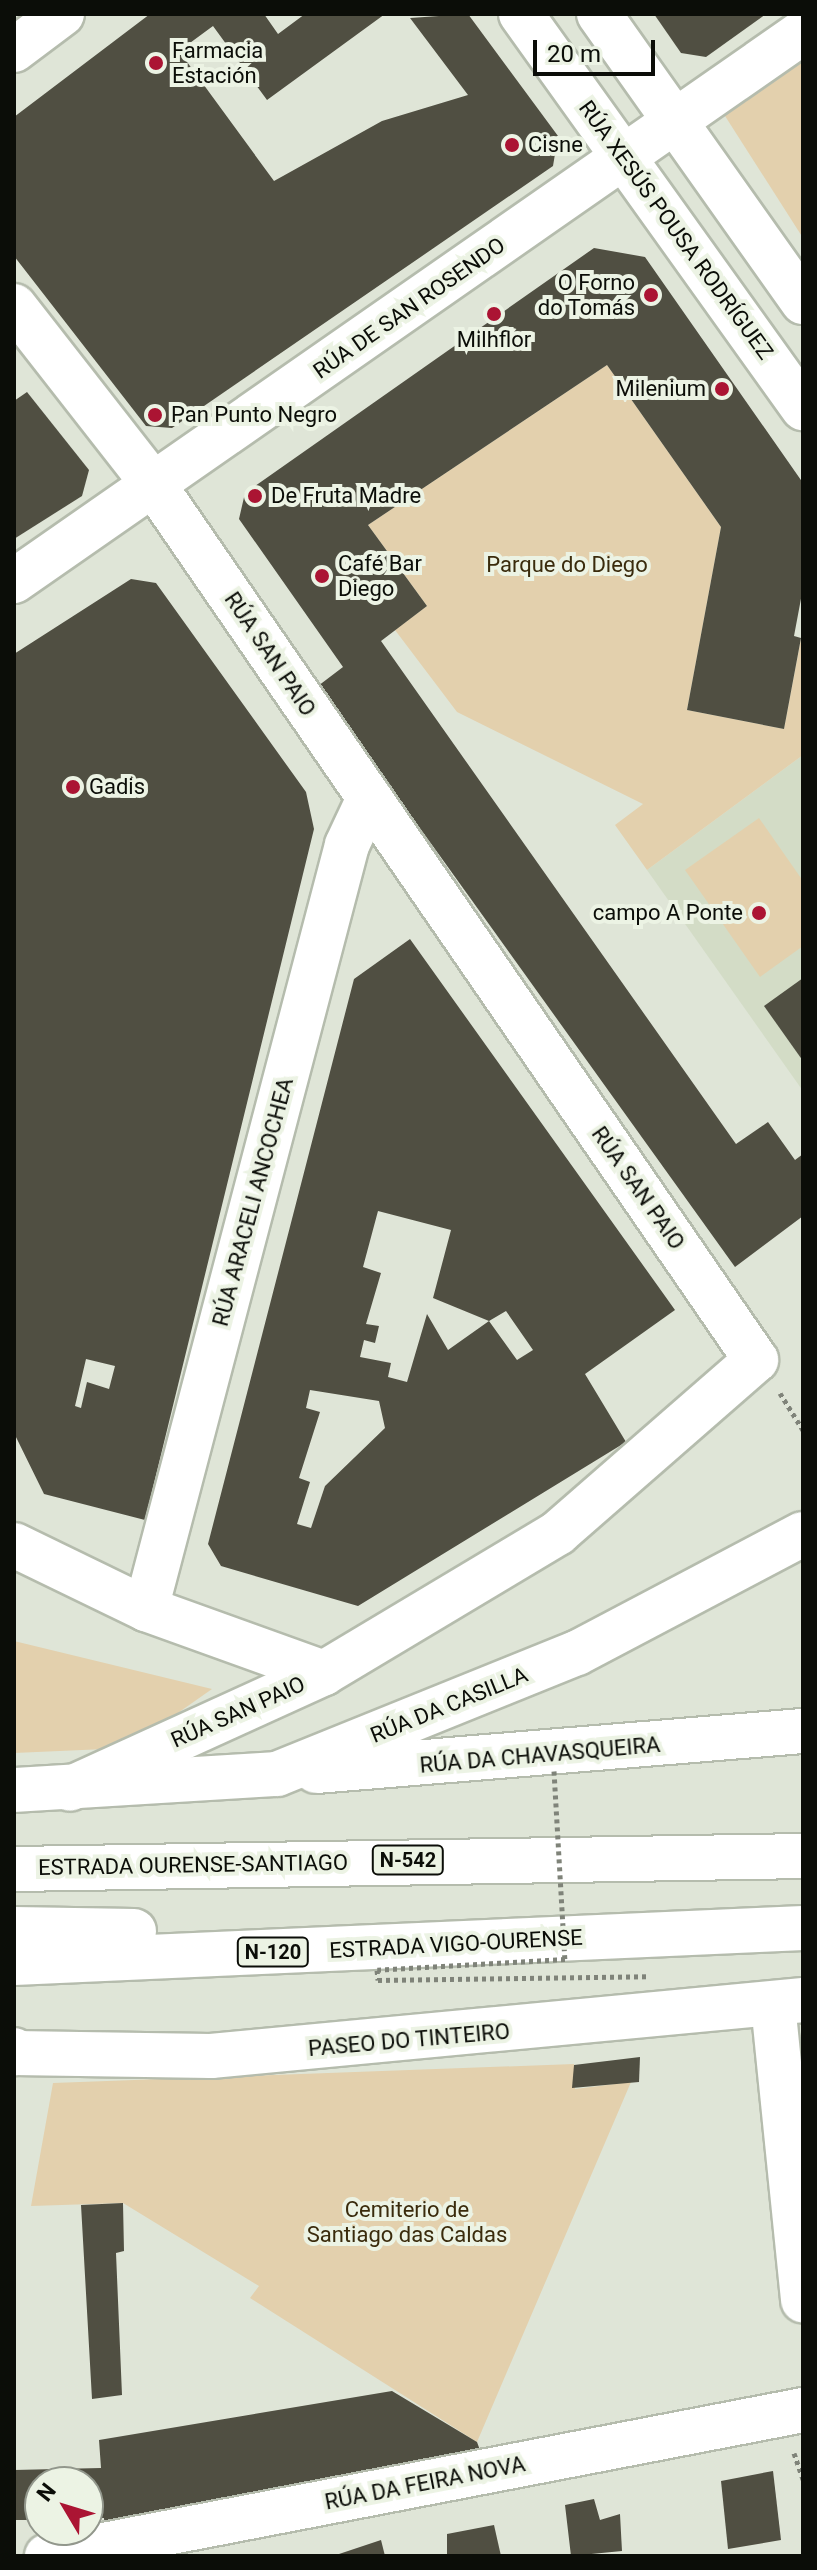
<!DOCTYPE html>
<html>
<head>
<meta charset="utf-8">
<style>
  body { margin:0 }
  #map { position:relative; width:817px; height:2570px; overflow:hidden; background:#dfe5d7; font-family:Roboto,sans-serif }
  div>[style] { position:absolute }
  [style*='--x'] { left:calc(var(--x)*1px); top:calc(var(--y)*1px); width:calc(var(--w)*1px); rotate:calc(var(--a)*1deg) }
  .built>* { inset:0; background:#d3dcc6 }
  .green>* { inset:0; background:#e3d0ad }
  .building>* { inset:0; background:#504f42 }
  .path>* { height:5px; margin-top:-2.5px; transform-origin:0; background:repeating-linear-gradient(90deg,#7f8379 0 4px,transparent 0 8px) }
  .roads { filter:drop-shadow(2px 0 #b5bcad) drop-shadow(-2px 0 #b5bcad) drop-shadow(0 2px #b5bcad) drop-shadow(0 -2px #b5bcad) }
  .street>* { height:44px; margin:-22px; padding:0 22px; transform-origin:22px; border-radius:22px; background:#fff }
  .secondary>* { height:44px; margin:-22px; padding:0 22px; transform-origin:22px; border-radius:22px; background:#fff }
  .highway>* { height:44px; margin:-22px; padding:0 22px; transform-origin:22px; border-radius:22px; background:#fff }
  .path-bridge>* { height:5px; margin-top:-2.5px; transform-origin:0; background:repeating-linear-gradient(90deg,#7f8379 0 4px,transparent 0 8px) }
  .dots>* { width:22px; height:22px; translate:-50% -50%; box-sizing:border-box; border:4px solid #ecf3e4; border-radius:50% }
  span { translate:-50% -50%; white-space:nowrap; text-align:center; line-height:1.15; -webkit-text-stroke:8px #ecf3e4; paint-order:stroke }
  .shield-label span { padding:2px 6px; background:#ecf3e4; border:2px solid; border-radius:6px; -webkit-text-stroke-width:0 }
  .shield-label { font-size:20px; color:#0b0d08; font-weight:700 }
  .poi-label { font-size:22px; color:#0b0d08 }
  .left { translate:0 -50%; text-align:left }
  .right { translate:-100% -50%; text-align:right }
  .street-label { font-size:22px; color:#0b0d08 }
  .park-label { font-size:22px; color:#3a2b0c }
  .frame { position:absolute; inset:0; border:16px solid #0b0d08; pointer-events:none }
  .north { position:absolute; left:24px; top:2466px; width:80px; height:80px; box-sizing:border-box; background:#ecf3e4; border:2px solid #92978c; border-radius:50%; rotate:308deg; font-size:22px; font-weight:700; line-height:32px; text-align:center; color:#0b0d08 }
  .north::after { content:''; display:block; margin:auto; width:28px; height:36px; background:#ab1433; clip-path:polygon(50% 0,100% 100%,50% 72%,0 100%) }
  .scale { position:absolute; left:533px; top:40px; width:122px; height:36px; box-sizing:border-box; border:4px solid #0b0d08; border-top:0; padding-left:10px; font-size:24px; line-height:28px; white-space:nowrap; color:#0b0d08; -webkit-text-stroke:6px #ecf3e4; paint-order:stroke }
</style>
</head>
<body>
<div id="map">
  <div class="built">
    <i style="clip-path:polygon(803px 755px,803px 1091px,647px 870px)"></i>
  </div>
  <div class="green">
    <i style="clip-path:polygon(803px 49px,803px 238px,718px 105px)"></i>
    <i style="clip-path:polygon(607px 365px,721px 527px,687px 710px,784px 729px,803px 628px,803px 755px,647px 870px,615px 825px,643px 804px,457px 712px,395px 630px,427px 606px,368px 525px)"></i>
    <i style="clip-path:polygon(759px 818px,803px 881px,803px 946px,760px 977px,685px 870px)"></i>
    <i style="clip-path:polygon(14px 1641px,212px 1689px,128px 1748px,14px 1753px)"></i>
    <i style="clip-path:polygon(574px 2064px,575px 2089px,631px 2082px,477px 2442px,250px 2298px,259px 2286px,123px 2203px,31px 2206px,53px 2083px)"></i>
  </div>
  <div class="building">
    <i style="clip-path:polygon(150px 14px,264px 14px,278px 34px,305px 14px,385px 14px,267px 100px,213px 26px,179px 51px,274px 181px,382px 121px,468px 95px,410px 18px,468px 14px,558px 136px,553px 166px,172px 428px,146px 426px,14px 256px,14px 117px)"></i>
    <i style="clip-path:polygon(654px 14px,766px 14px,706px 57px,681px 53px)"></i>
    <i style="clip-path:polygon(594px 248px,645px 257px,803px 483px,803px 588px,794px 636px,801px 638px,784px 729px,687px 710px,721px 527px,607px 365px,368px 525px,427px 606px,381px 641px,736px 1144px,768px 1122px,795px 1160px,803px 1154px,803px 1216px,735px 1267px,318px 686px,343px 667px,239px 519px,245px 493px)"></i>
    <i style="clip-path:polygon(27px 392px,89px 470px,82px 496px,14px 539px,14px 401px)"></i>
    <i style="clip-path:polygon(evenodd,131px 579px,156px 583px,306px 792px,314px 829px,145px 1520px,44px 1494px,14px 1433px,14px 654px,131px 579px,86px 1359px,115px 1366px,109px 1389px,87px 1382px,81px 1408px,75px 1406px,86px 1359px)"></i>
    <i style="clip-path:polygon(evenodd,410px 939px,675px 1310px,585px 1374px,626px 1442px,358px 1606px,221px 1566px,208px 1544px,354px 979px,410px 939px,378px 1211px,451px 1230px,433px 1298px,489px 1321px,506px 1311px,533px 1350px,517px 1360px,489px 1321px,448px 1350px,427px 1314px,407px 1382px,388px 1377px,391px 1363px,360px 1357px,364px 1340px,375px 1343px,379px 1326px,366px 1324px,381px 1273px,363px 1267px,378px 1211px,410px 939px,310px 1390px,379px 1401px,385px 1428px,325px 1486px,311px 1528px,297px 1524px,310px 1482px,299px 1478px,320px 1412px,306px 1408px,310px 1390px)"></i>
    <i style="clip-path:polygon(803px 978px,803px 1061px,764px 1006px)"></i>
    <i style="clip-path:polygon(640px 2057px,639px 2082px,572px 2088px,574px 2065px)"></i>
    <i style="clip-path:polygon(123px 2203px,124px 2251px,116px 2253px,122px 2395px,92px 2399px,81px 2205px)"></i>
    <i style="clip-path:polygon(392px 2391px,477px 2442px,485px 2464px,105px 2537px,104px 2518px,88px 2518px,88px 2482px,40px 2482px,40px 2520px,14px 2520px,14px 2470px,101px 2468px,99px 2440px)"></i>
    <i style="clip-path:polygon(773px 2471px,781px 2540px,728px 2549px,721px 2481px)"></i>
    <i style="clip-path:polygon(594px 2499px,600px 2520px,620px 2514px,622px 2551px,571px 2556px,565px 2505px)"></i>
    <i style="clip-path:polygon(494px 2525px,501px 2556px,447px 2556px,447px 2534px)"></i>
    <i style="clip-path:polygon(381px 2540px,385px 2556px,336px 2556px,336px 2555px)"></i>
  </div>
  <div class="path">
    <i style="--x:780;--y:1393;--w:44;--a:58.1"></i>
    <i style="--x:794;--y:2453;--w:28;--a:71"></i>
  </div>
  <div class="roads">
    <div class="street">
      <i style="--x:521;--y:14;--w:485;--a:54.4"></i>
      <i style="--x:599;--y:14;--w:353;--a:54.7"></i>
      <i style="--x:14;--y:306;--w:227;--a:52"></i>
      <i style="--x:154;--y:485;--w:1062;--a:55.47"></i>
      <i style="--x:756;--y:1360;--w:263;--a:138.9"></i>
      <i style="--x:558;--y:1533;--w:273;--a:149.1"></i>
      <i style="--x:324;--y:1673;--w:279;--a:155.5"></i>
      <i style="--x:14;--y:581;--w:961;--a:-34.83"></i>
      <i style="--x:14;--y:1545;--w:147;--a:25.9"></i>
      <i style="--x:146;--y:1609;--w:189;--a:19.8"></i>
      <i style="--x:146;--y:1609;--w:790;--a:-75.26"></i>
      <i style="--x:347;--y:845;--w:52;--a:-64.9"></i>
      <i style="--x:316;--y:1771;--w:489;--a:-4.7"></i>
      <i style="--x:14;--y:1790;--w:263;--a:-3.5"></i>
      <i style="--x:277;--y:1774;--w:323;--a:-22"></i>
      <i style="--x:577;--y:1653;--w:255;--a:-27.8"></i>
      <i style="--x:773;--y:2004;--w:298;--a:84.2"></i>
      <i style="--x:14;--y:2053;--w:197;--a:0.9"></i>
      <i style="--x:211;--y:2056;--w:595;--a:-5.4"></i>
      <i style="--x:47;--y:2556;--w:770;--a:-10.93"></i>
    </div>
    <div class="secondary">
      <i style="--x:14;--y:50;--w:60;--a:-36.9"></i>
    </div>
    <div class="highway">
      <i style="--x:14;--y:1869;--w:789;--a:-0.94"></i>
      <i style="--x:14;--y:1929;--w:120;--a:1"></i>
      <i style="--x:14;--y:1963;--w:790;--a:-2.54"></i>
      <i style="--x:14;--y:2050;--w:4;--a:56"></i>
    </div>
  </div>
  <div class="path-bridge">
    <i style="--x:554;--y:1771;--w:188;--a:86.7"></i>
    <i style="--x:565;--y:1959;--w:188;--a:176.7"></i>
    <i style="--x:377;--y:1970;--w:10;--a:84"></i>
    <i style="--x:378;--y:1980;--w:271;--a:-0.8"></i>
  </div>
  <div class="dots">
    <i style="left:156px;top:63px;background:#ab1433"></i>
    <i style="left:512px;top:145px;background:#ab1433"></i>
    <i style="left:651px;top:295px;background:#ab1433"></i>
    <i style="left:494px;top:314px;background:#ab1433"></i>
    <i style="left:722px;top:389px;background:#ab1433"></i>
    <i style="left:155px;top:415px;background:#ab1433"></i>
    <i style="left:255px;top:496px;background:#ab1433"></i>
    <i style="left:322px;top:576px;background:#ab1433"></i>
    <i style="left:73px;top:787px;background:#ab1433"></i>
    <i style="left:759px;top:913px;background:#ab1433"></i>
  </div>
  <div class="shield-label">
    <span style="left:408px;top:1860px">N-542</span>
    <span style="left:273px;top:1952px">N-120</span>
  </div>
  <div class="poi-label">
    <span class="left" style="left:172px;top:63px">Farmacia<br>Estación</span>
    <span class="left" style="left:528px;top:145px">Cisne</span>
    <span class="right" style="left:635px;top:295px">O Forno<br>do Tomás</span>
    <span style="left:494px;top:340px">Milhflor</span>
    <span class="right" style="left:706px;top:389px">Milenium</span>
    <span class="left" style="left:171px;top:415px">Pan Punto Negro</span>
    <span class="left" style="left:271px;top:496px">De Fruta Madre</span>
    <span class="left" style="left:338px;top:576px">Café Bar<br>Diego</span>
    <span class="left" style="left:89px;top:787px">Gadis</span>
    <span class="right" style="left:743px;top:913px">campo A Ponte</span>
  </div>
  <div class="street-label">
    <span style="left:676px;top:230px;rotate:54deg">RÚA XESÚS POUSA RODRÍGUEZ</span>
    <span style="left:409px;top:308px;rotate:-35deg">RÚA DE SAN ROSENDO</span>
    <span style="left:270px;top:654px;rotate:56deg">RÚA SAN PAIO</span>
    <span style="left:638px;top:1188px;rotate:55deg">RÚA SAN PAIO</span>
    <span style="left:253px;top:1202px;rotate:-75deg">RÚA ARACELI ANCOCHEA</span>
    <span style="left:449px;top:1705px;rotate:-22deg">RÚA DA CASILLA</span>
    <span style="left:238px;top:1712px;rotate:-24deg">RÚA SAN PAIO</span>
    <span style="left:540px;top:1755px;rotate:-5deg">RÚA DA CHAVASQUEIRA</span>
    <span style="left:193px;top:1865px;rotate:-1deg">ESTRADA OURENSE-SANTIAGO</span>
    <span style="left:456px;top:1944px;rotate:-3deg">ESTRADA VIGO-OURENSE</span>
    <span style="left:409px;top:2040px;rotate:-5deg">PASEO DO TINTEIRO</span>
    <span style="left:425px;top:2483px;rotate:-11deg">RÚA DA FEIRA NOVA</span>
  </div>
  <div class="park-label">
    <span style="left:567px;top:565px">Parque do Diego</span>
    <span style="left:407px;top:2222px">Cemiterio de<br>Santiago das Caldas</span>
  </div>
  <div class="frame"></div>
  <div class="north">N</div>
  <div class="scale">20 m</div>
</div>
</body>
</html>
